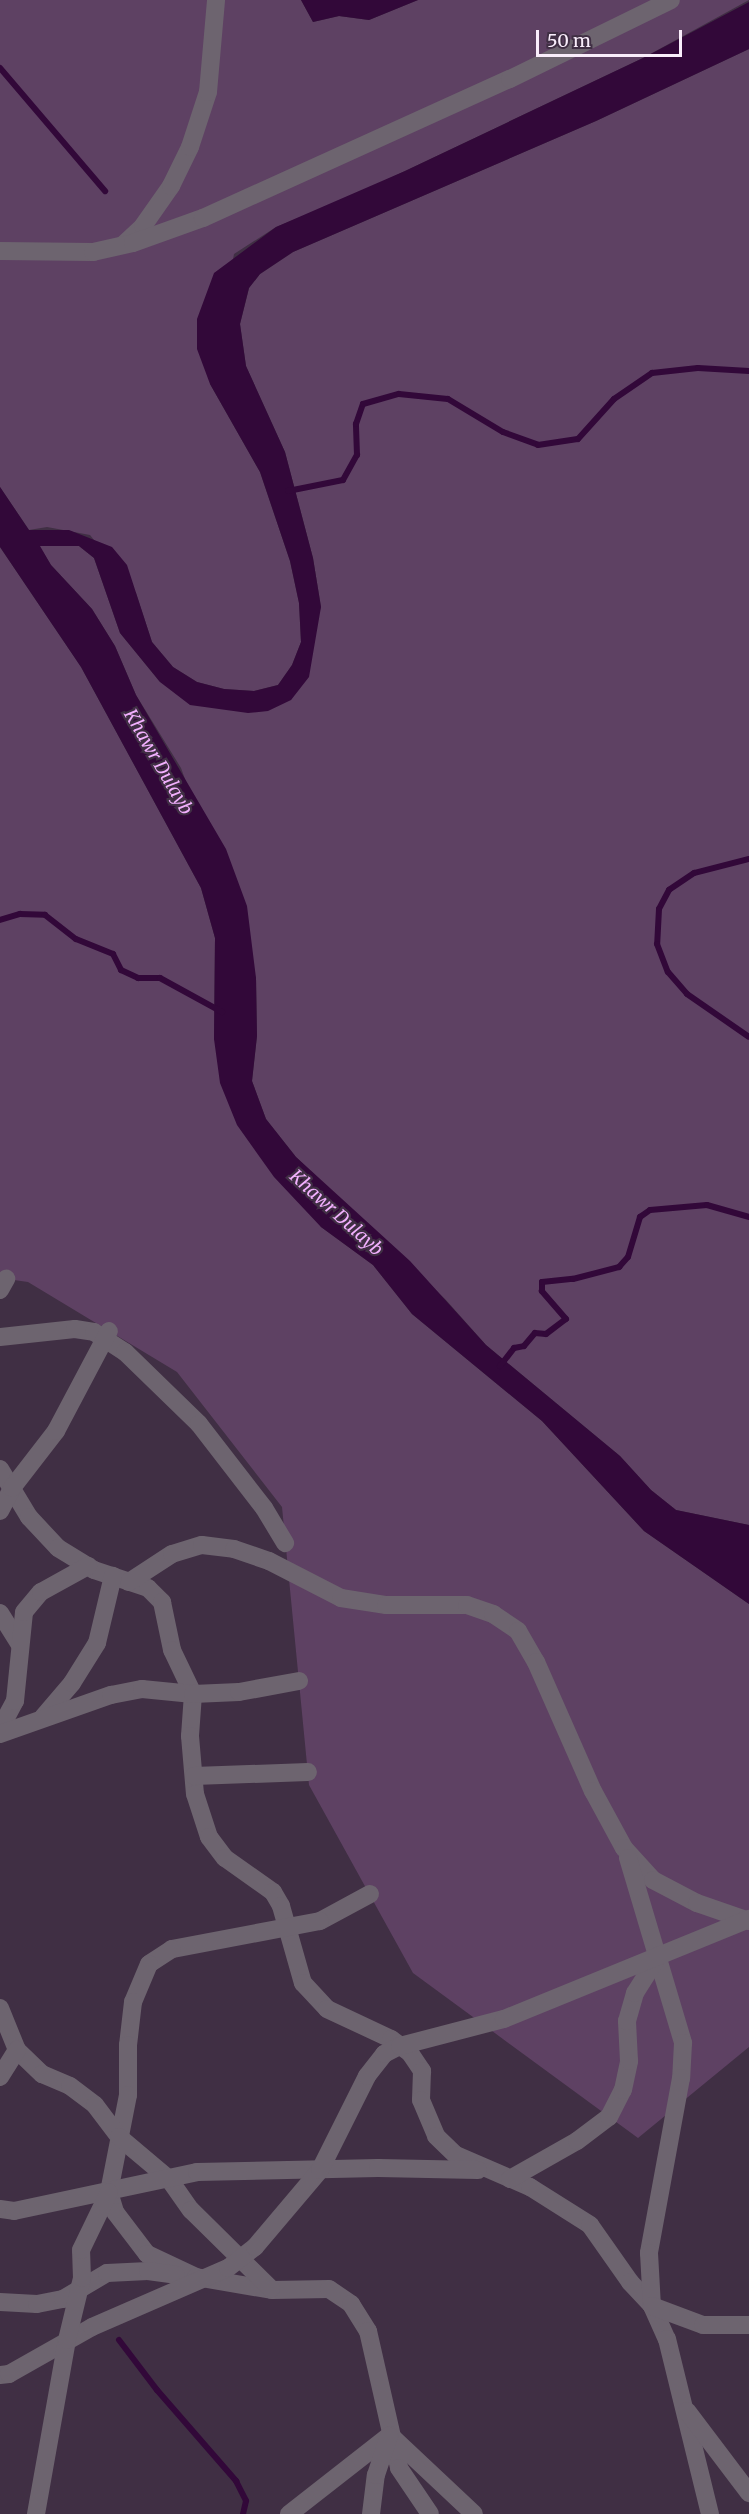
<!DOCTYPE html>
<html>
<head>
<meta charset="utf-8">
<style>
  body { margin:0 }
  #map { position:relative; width:749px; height:2514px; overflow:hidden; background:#402f44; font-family:Merriweather,serif }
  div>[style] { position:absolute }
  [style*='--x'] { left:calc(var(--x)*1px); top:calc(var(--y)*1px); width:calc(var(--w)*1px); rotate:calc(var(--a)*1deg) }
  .green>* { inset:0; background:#5e4163 }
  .water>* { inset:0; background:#320839 }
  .stream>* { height:6px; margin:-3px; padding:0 3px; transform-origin:3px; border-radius:3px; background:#320839 }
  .minor>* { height:18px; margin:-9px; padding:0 9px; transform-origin:9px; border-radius:9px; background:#6d646f }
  span { translate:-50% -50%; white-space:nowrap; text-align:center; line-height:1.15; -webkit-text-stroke:4.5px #402f44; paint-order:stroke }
  .water-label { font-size:18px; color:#f2b0fe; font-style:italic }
  .scale { position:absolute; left:536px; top:30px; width:146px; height:27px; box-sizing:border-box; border:3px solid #f9edfb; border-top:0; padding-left:8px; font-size:18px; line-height:21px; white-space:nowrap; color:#f9edfb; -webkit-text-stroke:4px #402f44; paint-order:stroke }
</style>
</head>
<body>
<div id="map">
  <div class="green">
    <i style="clip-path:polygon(0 0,301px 0,313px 22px,339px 16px,369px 20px,418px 0,749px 0,643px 58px,346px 199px,276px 227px,234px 254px,210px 384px,260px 472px,290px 561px,299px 603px,301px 642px,292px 665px,278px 685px,254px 691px,224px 689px,197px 682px,173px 667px,152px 642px,136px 593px,90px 535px,47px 527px,29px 530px,0 487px)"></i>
    <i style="clip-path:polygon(749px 49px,749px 1525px,676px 1510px,651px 1490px,620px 1456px,486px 1345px,446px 1300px,296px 1157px,266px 1119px,252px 1081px,257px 1036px,256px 978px,181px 768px,136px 695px,115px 646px,92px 609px,51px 565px,39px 546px,79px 546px,94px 558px,120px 633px,160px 682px,291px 700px,321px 607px,313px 558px,285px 452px,246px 366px,240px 324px,249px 288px,260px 274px,293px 252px,596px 121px)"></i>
    <i style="clip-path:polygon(0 547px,81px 667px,201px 888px,215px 938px,214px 1039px,321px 1227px,373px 1265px,412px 1314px,542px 1421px,644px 1531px,749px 1604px,749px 2047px,638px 2138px,413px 1973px,309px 1785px,282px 1507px,177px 1372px,28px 1282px,0 1278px)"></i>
  </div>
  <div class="water">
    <i style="clip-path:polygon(301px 0,418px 0,369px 20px,339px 16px,313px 22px)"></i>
    <i style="clip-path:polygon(749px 2px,749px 49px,596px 121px,293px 252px,260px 274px,249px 288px,240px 324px,246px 366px,285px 452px,313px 558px,321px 607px,309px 677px,291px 700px,268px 711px,248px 713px,190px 705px,160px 682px,120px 633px,94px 558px,79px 546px,40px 546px,51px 565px,92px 609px,115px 646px,136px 695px,226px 849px,247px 906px,256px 978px,257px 1036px,252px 1081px,266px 1119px,296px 1157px,410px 1261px,486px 1345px,620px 1456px,651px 1490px,676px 1510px,749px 1525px,749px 1604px,644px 1531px,542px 1421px,412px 1314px,373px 1265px,321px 1227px,274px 1177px,237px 1125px,220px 1083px,214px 1039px,215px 938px,201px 888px,81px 667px,0 547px,0 487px,29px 530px,69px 530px,112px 547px,127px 565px,152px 642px,173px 667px,197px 682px,224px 689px,254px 691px,278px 685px,292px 665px,301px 642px,299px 603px,290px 561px,260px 472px,210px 384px,197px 349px,197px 319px,214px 273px,276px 227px,405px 171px,643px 58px)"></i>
  </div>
  <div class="stream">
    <i style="--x:0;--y:68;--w:162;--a:49.5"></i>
    <i style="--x:288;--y:491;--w:56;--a:-11.3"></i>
    <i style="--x:343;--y:480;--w:29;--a:-61"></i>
    <i style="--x:357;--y:455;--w:31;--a:-92"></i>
    <i style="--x:356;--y:424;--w:21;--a:-71"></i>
    <i style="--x:363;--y:404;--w:37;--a:-16"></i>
    <i style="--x:399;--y:394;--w:49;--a:5.8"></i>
    <i style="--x:448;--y:399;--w:64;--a:31"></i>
    <i style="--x:503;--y:432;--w:37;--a:20"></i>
    <i style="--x:538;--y:445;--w:40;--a:-8.5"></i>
    <i style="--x:578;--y:439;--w:54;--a:-48"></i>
    <i style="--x:614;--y:399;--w:46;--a:-34.4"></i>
    <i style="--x:652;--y:373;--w:46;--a:-6.2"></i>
    <i style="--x:698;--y:368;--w:51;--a:3.4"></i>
    <i style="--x:749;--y:859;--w:57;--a:165.7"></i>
    <i style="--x:694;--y:873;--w:30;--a:146"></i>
    <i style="--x:669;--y:890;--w:21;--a:118"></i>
    <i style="--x:659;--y:909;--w:35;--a:93"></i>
    <i style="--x:657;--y:944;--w:30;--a:69"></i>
    <i style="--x:668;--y:972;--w:29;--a:49"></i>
    <i style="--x:687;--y:994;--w:75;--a:34.7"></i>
    <i style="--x:0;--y:920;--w:21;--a:-17"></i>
    <i style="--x:20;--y:914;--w:25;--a:2"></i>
    <i style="--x:45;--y:915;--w:39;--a:38"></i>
    <i style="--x:76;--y:939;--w:40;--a:22"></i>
    <i style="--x:113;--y:954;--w:18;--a:63"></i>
    <i style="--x:121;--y:970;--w:19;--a:25"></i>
    <i style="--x:138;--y:978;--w:22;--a:0"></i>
    <i style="--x:160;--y:978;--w:71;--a:28.7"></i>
    <i style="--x:500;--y:1366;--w:23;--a:-52"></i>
    <i style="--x:514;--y:1348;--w:10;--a:-11"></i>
    <i style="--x:524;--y:1346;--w:17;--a:-50"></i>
    <i style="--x:535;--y:1333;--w:11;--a:5"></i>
    <i style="--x:546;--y:1334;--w:25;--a:-37"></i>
    <i style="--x:566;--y:1319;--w:37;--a:-131"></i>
    <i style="--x:542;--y:1291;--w:9;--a:-90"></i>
    <i style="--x:542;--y:1282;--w:31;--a:-6"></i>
    <i style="--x:573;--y:1279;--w:48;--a:-14.6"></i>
    <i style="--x:619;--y:1267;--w:13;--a:-48"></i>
    <i style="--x:628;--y:1257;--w:42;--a:-73.3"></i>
    <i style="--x:640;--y:1217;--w:12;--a:-35"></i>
    <i style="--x:650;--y:1210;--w:57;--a:-5"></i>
    <i style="--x:707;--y:1205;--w:44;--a:15.9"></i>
    <i style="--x:119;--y:2340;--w:63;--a:52.8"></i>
    <i style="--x:157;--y:2390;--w:121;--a:49"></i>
    <i style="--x:236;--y:2481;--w:22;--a:63"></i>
    <i style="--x:246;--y:2501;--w:13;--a:103"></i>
  </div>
  <div class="minor">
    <i style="--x:124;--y:244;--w:26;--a:-43"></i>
    <i style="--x:143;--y:226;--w:49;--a:-55"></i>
    <i style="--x:171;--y:186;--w:43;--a:-64"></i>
    <i style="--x:190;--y:147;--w:58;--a:-71.9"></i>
    <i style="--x:208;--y:92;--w:92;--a:-85"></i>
    <i style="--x:0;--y:251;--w:93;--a:0.6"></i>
    <i style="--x:93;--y:252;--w:41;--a:-12.7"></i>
    <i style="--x:133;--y:243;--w:74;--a:-19.7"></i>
    <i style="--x:203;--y:218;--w:337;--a:-24.4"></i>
    <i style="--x:510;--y:79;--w:179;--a:-26.1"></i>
    <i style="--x:0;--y:1290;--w:13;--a:-61"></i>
    <i style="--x:0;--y:1337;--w:75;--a:-6.1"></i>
    <i style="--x:75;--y:1329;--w:19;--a:9"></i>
    <i style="--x:94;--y:1332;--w:37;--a:33"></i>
    <i style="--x:125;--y:1352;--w:103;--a:44.2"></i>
    <i style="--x:199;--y:1424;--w:106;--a:52.3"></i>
    <i style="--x:264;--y:1508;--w:41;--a:59"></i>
    <i style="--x:0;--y:1469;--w:56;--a:58.9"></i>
    <i style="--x:29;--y:1517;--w:42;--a:46.9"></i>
    <i style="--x:58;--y:1548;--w:42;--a:31.4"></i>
    <i style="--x:94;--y:1570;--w:57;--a:18.4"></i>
    <i style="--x:148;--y:1588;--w:20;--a:45"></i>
    <i style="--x:162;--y:1602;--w:49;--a:78.2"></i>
    <i style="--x:172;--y:1650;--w:49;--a:64.5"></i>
    <i style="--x:193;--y:1694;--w:42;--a:94.1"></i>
    <i style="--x:190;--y:1736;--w:58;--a:85.1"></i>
    <i style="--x:195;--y:1794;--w:45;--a:72"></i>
    <i style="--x:209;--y:1837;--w:26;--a:53"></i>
    <i style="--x:225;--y:1858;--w:59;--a:35.3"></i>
    <i style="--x:273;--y:1892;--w:16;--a:60"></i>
    <i style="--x:281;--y:1906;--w:80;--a:74.1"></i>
    <i style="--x:303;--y:1983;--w:35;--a:47"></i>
    <i style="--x:327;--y:2009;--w:71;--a:25.1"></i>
    <i style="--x:391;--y:2039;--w:24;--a:36"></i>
    <i style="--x:410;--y:2053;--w:22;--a:56"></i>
    <i style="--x:422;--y:2071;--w:29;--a:92"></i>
    <i style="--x:421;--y:2100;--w:39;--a:67"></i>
    <i style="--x:436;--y:2136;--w:28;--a:44"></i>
    <i style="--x:456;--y:2155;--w:81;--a:23.4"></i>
    <i style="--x:530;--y:2187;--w:71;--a:32.3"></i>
    <i style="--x:590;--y:2225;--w:70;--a:54.9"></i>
    <i style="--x:630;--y:2282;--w:33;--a:47"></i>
    <i style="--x:652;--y:2306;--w:36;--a:66"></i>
    <i style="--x:667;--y:2339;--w:180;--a:76.2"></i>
    <i style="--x:0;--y:1511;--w:26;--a:-62"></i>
    <i style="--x:12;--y:1488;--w:72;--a:-52.3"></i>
    <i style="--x:56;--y:1431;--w:113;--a:-62.1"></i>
    <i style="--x:129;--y:1582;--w:51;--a:-33.1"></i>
    <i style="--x:172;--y:1554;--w:31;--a:-17"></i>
    <i style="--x:202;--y:1545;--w:32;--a:7"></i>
    <i style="--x:234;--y:1549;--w:37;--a:19"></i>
    <i style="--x:269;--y:1561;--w:81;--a:27.2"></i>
    <i style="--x:341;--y:1598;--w:46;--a:8.8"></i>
    <i style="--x:386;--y:1605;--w:81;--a:0"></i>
    <i style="--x:467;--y:1605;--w:28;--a:19"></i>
    <i style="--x:493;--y:1614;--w:30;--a:34"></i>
    <i style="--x:518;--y:1631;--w:36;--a:60"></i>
    <i style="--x:536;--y:1662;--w:141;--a:66.2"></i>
    <i style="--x:593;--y:1791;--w:65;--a:61.5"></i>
    <i style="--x:624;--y:1848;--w:43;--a:47.8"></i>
    <i style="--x:653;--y:1880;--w:50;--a:27.6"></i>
    <i style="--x:697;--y:1903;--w:55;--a:19.1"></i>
    <i style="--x:0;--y:1613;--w:36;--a:58"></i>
    <i style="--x:43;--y:1717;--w:45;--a:-49.5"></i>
    <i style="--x:72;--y:1683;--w:47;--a:-58"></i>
    <i style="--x:97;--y:1643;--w:69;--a:-76.6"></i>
    <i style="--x:0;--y:1729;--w:32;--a:-62"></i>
    <i style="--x:15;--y:1701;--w:89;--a:-84.2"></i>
    <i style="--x:24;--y:1612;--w:26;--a:-50"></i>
    <i style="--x:41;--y:1592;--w:54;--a:-29"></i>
    <i style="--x:0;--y:1734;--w:118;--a:-19.4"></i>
    <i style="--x:111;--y:1695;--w:32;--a:-11"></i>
    <i style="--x:142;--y:1689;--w:51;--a:5.6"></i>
    <i style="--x:193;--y:1694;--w:46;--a:-2.5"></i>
    <i style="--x:239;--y:1692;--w:61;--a:-10.4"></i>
    <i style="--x:194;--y:1776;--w:114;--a:-2"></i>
    <i style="--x:628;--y:1858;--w:193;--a:73.4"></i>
    <i style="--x:683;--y:2043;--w:35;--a:93"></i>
    <i style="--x:681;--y:2078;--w:178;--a:100.4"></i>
    <i style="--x:649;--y:2253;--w:53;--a:86.8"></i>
    <i style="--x:652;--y:2306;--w:54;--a:20.4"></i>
    <i style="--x:703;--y:2325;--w:46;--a:0"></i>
    <i style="--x:370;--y:1894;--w:57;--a:151.6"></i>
    <i style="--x:320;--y:1921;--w:151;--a:169.3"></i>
    <i style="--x:172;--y:1949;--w:27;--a:147"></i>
    <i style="--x:149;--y:1964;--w:41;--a:112.8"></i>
    <i style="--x:133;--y:2002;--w:43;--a:96.6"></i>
    <i style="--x:128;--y:2045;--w:50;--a:90"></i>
    <i style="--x:128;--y:2095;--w:99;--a:101.1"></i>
    <i style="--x:109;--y:2192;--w:21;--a:73"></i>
    <i style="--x:115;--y:2212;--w:53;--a:52.7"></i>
    <i style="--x:147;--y:2254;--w:54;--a:25.1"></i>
    <i style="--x:196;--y:2277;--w:77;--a:9.7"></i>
    <i style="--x:272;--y:2290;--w:57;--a:-1"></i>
    <i style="--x:329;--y:2289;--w:27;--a:34"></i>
    <i style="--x:351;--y:2304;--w:32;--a:58"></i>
    <i style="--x:368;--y:2331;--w:140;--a:77.2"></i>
    <i style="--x:399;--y:2468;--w:55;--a:56"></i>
    <i style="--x:0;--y:2008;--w:45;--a:68"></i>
    <i style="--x:17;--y:2050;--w:35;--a:44"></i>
    <i style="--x:42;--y:2074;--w:30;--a:23"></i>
    <i style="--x:70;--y:2086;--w:31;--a:37"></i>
    <i style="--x:95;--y:2105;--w:40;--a:53"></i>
    <i style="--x:119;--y:2137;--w:65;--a:40"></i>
    <i style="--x:169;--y:2179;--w:38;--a:55"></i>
    <i style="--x:191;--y:2210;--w:112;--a:44.6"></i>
    <i style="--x:0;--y:2077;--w:32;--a:-58"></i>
    <i style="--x:510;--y:2179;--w:77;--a:-29.6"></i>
    <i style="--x:577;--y:2141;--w:40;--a:-37"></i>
    <i style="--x:609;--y:2117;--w:30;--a:-63"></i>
    <i style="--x:623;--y:2090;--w:30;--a:-78"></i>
    <i style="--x:629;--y:2061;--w:40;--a:-92.9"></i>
    <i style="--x:627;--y:2021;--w:29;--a:-74"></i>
    <i style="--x:635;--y:1993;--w:45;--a:-57.7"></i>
    <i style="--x:0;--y:2209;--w:14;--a:8"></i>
    <i style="--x:14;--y:2211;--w:187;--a:-12"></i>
    <i style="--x:197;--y:2172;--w:181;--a:-1.3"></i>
    <i style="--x:378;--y:2168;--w:100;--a:1.1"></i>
    <i style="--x:0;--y:2302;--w:37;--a:3"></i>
    <i style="--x:37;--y:2304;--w:26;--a:-11"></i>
    <i style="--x:63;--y:2299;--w:51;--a:-30.6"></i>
    <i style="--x:107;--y:2273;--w:41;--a:-2.8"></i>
    <i style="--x:148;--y:2271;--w:28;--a:8"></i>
    <i style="--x:0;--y:2375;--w:9;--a:-6"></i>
    <i style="--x:9;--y:2374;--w:95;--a:-29.5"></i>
    <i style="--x:92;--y:2327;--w:148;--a:-23.5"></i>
    <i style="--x:228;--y:2268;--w:34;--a:-38"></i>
    <i style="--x:255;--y:2247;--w:101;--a:-49.8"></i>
    <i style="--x:320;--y:2170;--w:105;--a:-63.4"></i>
    <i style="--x:367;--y:2076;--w:28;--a:-52"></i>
    <i style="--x:384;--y:2054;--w:18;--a:-27"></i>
    <i style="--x:400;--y:2046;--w:107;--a:-14.6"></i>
    <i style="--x:504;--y:2019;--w:265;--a:-22.2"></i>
    <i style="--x:687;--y:2411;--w:103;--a:52.9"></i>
    <i style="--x:390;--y:2435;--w:115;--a:43.2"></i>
    <i style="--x:36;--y:2514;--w:177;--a:-79.9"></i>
    <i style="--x:67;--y:2340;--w:64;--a:-76.4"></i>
    <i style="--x:82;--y:2278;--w:28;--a:-92"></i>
    <i style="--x:81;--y:2250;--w:64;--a:-64.2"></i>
    <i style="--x:289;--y:2514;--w:128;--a:-38"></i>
    <i style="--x:371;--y:2514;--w:39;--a:-83"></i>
    <i style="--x:376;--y:2475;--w:41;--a:-71.6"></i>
  </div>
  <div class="water-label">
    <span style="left:158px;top:762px;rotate:60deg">Khawr Dulayb</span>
    <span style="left:336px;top:1213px;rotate:42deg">Khawr Dulayb</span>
  </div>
  <div class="scale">50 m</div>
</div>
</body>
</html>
